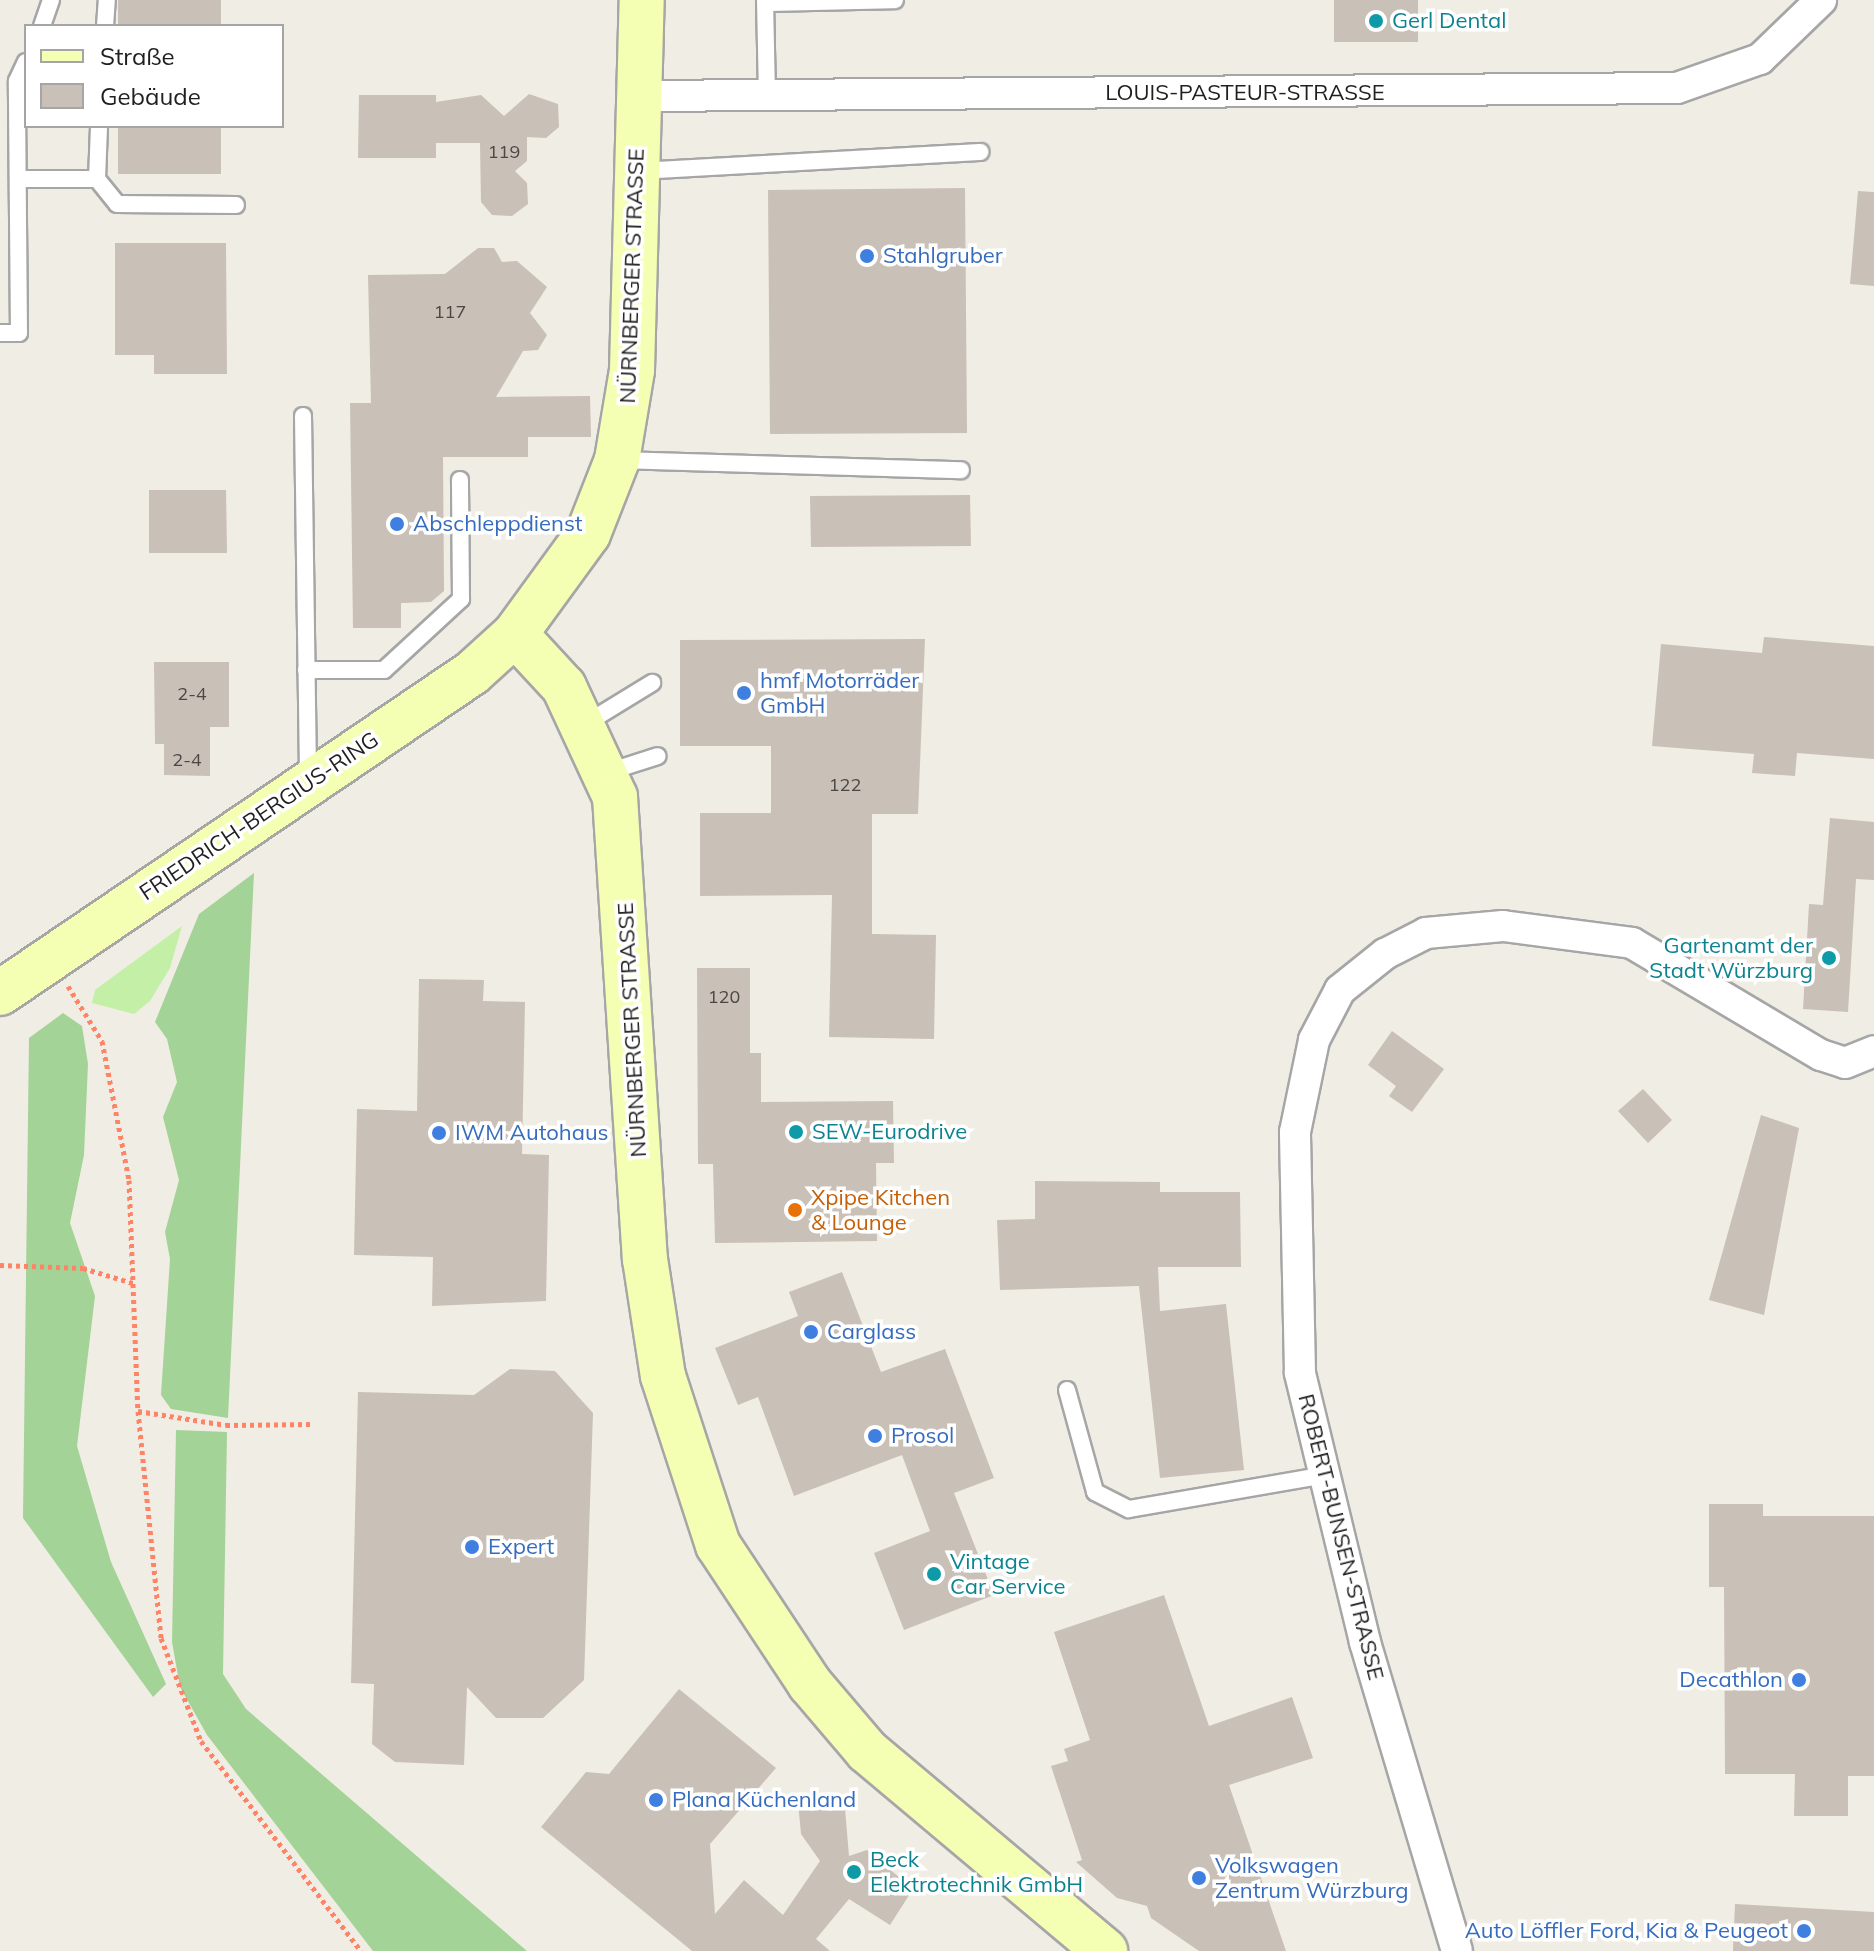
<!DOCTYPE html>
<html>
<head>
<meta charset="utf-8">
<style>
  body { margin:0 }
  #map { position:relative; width:1874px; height:1951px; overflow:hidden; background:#f0ede4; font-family:Mulish,sans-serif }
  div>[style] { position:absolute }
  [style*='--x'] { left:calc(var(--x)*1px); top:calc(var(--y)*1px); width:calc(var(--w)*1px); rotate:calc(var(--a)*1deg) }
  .grass>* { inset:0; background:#c4efa6 }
  .forest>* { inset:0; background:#a3d396 }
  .building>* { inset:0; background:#c9c0b7 }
  .path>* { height:5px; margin-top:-2.5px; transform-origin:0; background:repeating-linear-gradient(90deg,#ff8367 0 4px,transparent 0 8px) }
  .roads { filter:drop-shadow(2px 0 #a6a6a6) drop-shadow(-2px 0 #a6a6a6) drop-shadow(0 2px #a6a6a6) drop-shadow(0 -2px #a6a6a6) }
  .lane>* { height:16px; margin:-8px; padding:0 8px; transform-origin:8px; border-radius:8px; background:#fff }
  .street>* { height:30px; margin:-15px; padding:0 15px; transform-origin:15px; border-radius:15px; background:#fff }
  .secondary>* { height:44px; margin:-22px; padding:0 22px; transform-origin:22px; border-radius:22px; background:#f5ffb4 }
  .dots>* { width:22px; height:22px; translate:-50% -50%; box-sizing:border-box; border:4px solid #fff; border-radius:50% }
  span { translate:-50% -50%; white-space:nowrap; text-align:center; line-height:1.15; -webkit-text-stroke:7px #fff; paint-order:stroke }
  .number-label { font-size:18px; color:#4a4745 }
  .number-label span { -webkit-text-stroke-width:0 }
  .culture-label { font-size:22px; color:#0d838f }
  .left { translate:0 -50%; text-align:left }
  .right { translate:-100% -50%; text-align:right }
  .street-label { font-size:22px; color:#1f1f1f }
  .shop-label { font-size:22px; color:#366cbe }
  .food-label { font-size:22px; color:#c56008 }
  .legend { position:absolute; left:24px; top:24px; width:260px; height:104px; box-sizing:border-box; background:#fff; border:2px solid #a5a5a5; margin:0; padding:10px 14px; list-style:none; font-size:24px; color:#1f1f1f }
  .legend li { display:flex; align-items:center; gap:16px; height:40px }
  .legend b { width:40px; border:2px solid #a5a5a5 }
</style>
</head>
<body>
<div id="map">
  <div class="grass">
    <i style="clip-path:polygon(182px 926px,170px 968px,150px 1001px,134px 1014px,92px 1003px,95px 990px)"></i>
  </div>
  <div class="forest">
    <i style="clip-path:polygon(254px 873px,228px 1418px,171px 1409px,161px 1395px,170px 1259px,165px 1232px,179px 1180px,163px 1117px,177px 1082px,167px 1039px,155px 1022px,199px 914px)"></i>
    <i style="clip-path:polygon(63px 1013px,82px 1026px,88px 1064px,84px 1155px,70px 1223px,95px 1296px,77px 1446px,111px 1562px,166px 1684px,153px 1697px,23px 1518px,29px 1038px)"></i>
    <i style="clip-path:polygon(176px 1430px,227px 1432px,223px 1674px,246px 1709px,527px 1951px,373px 1951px,207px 1735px,180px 1687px,172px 1642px)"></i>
  </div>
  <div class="building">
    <i style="clip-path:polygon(118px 0,221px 0,221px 26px,118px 26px)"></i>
    <i style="clip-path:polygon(1334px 0,1418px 0,1418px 42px,1334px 42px)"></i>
    <i style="clip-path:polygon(529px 94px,558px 104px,559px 127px,546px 138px,527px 137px,527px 161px,515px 171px,527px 183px,528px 204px,512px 216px,492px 215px,481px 202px,480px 143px,436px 143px,436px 158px,358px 158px,359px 95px,436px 95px,436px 102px,481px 95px,504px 116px)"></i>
    <i style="clip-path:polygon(118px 126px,221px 126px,221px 174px,118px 174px)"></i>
    <i style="clip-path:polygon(965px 188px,967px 433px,770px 434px,768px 190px)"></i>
    <i style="clip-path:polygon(1858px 191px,1874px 192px,1874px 286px,1850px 284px)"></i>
    <i style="clip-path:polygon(115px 243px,226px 243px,227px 374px,154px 374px,154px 355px,115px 355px)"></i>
    <i style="clip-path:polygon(478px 248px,494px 248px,502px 262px,517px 261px,547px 287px,530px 313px,547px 335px,538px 350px,523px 351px,496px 397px,590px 396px,591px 437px,528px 437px,528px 457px,443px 457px,444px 591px,431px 602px,401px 603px,401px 628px,353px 628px,350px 403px,371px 403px,368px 275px,445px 274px)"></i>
    <i style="clip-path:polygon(149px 490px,226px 490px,227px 553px,149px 553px)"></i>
    <i style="clip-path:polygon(970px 495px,971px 546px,811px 547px,810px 496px)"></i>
    <i style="clip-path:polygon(1764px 637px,1874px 646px,1874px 759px,1797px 753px,1795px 776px,1752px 773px,1754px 754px,1652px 746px,1661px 644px,1762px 653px)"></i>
    <i style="clip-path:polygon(925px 639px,918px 814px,872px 814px,872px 934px,936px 935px,934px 1039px,829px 1037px,832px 895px,700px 896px,700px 813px,771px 813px,771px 746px,680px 746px,680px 640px)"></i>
    <i style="clip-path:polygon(154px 662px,229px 662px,229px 727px,210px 727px,210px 776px,164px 775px,164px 744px,155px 744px)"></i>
    <i style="clip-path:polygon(1830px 818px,1874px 822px,1874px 880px,1856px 879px,1848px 1012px,1803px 1009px,1809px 904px,1823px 905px)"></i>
    <i style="clip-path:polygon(697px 968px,750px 968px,750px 1053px,761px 1053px,761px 1102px,893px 1101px,894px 1163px,876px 1163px,877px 1241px,715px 1243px,713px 1164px,698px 1164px)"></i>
    <i style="clip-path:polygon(419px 979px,484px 980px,483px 1001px,525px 1002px,522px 1154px,549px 1155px,546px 1301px,432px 1306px,433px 1257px,354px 1255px,357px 1109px,417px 1111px)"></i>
    <i style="clip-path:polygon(1392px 1031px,1444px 1069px,1412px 1112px,1389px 1096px,1396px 1086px,1368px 1065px)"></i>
    <i style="clip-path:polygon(1643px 1089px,1672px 1120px,1648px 1143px,1618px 1111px)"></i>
    <i style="clip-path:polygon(1761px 1115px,1799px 1128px,1764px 1315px,1709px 1300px)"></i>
    <i style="clip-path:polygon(1035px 1181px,1160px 1182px,1160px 1192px,1240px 1192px,1241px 1267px,1158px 1267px,1160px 1311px,1226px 1304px,1244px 1470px,1160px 1478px,1139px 1286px,1000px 1290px,997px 1220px,1035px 1219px)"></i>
    <i style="clip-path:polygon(842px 1272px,881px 1372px,945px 1349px,994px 1478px,954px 1493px,994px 1595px,904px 1630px,874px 1553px,930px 1531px,902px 1455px,794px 1496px,758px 1397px,738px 1405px,715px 1348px,798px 1316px,789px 1292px)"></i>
    <i style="clip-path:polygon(510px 1369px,555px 1371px,593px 1413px,584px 1680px,543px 1718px,496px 1718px,467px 1687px,464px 1765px,395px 1762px,372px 1744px,374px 1684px,351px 1683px,358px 1392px,474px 1395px)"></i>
    <i style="clip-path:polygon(1709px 1504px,1763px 1504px,1763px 1516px,1874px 1516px,1874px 1776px,1848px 1776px,1848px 1816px,1794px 1816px,1795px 1774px,1725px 1774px,1724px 1587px,1709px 1587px)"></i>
    <i style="clip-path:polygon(1164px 1595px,1209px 1726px,1292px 1697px,1313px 1758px,1229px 1785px,1286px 1951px,1199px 1951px,1151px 1918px,1147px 1906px,1117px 1898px,1076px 1862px,1082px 1860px,1051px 1766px,1068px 1761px,1064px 1749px,1090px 1740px,1054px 1632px)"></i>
    <i style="clip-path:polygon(679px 1689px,776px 1768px,710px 1844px,715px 1914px,744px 1880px,783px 1915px,820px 1861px,801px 1834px,798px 1802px,844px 1797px,849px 1856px,867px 1850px,913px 1889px,890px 1925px,849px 1899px,816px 1939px,830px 1951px,692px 1951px,541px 1827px,586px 1772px,609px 1774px)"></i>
    <i style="clip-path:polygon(1735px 1904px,1874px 1912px,1874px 1951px,1733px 1951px)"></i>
  </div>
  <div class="path">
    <i style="--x:68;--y:986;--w:65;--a:58.3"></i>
    <i style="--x:102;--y:1041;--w:142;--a:79"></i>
    <i style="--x:129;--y:1180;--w:231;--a:87.8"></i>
    <i style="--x:138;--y:1411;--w:228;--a:84.2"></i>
    <i style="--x:161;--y:1638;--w:110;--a:68.8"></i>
    <i style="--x:201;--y:1741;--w:264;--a:52.7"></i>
    <i style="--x:0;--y:1265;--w:83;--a:2.1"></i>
    <i style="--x:83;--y:1268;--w:55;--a:16.8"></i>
    <i style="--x:138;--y:1411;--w:89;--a:9"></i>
    <i style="--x:226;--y:1425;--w:88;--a:-0.7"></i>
  </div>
  <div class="roads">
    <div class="lane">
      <i style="--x:765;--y:0;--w:95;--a:88.8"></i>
      <i style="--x:766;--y:3;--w:129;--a:-1.3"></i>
      <i style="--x:42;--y:26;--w:28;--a:-71"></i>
      <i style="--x:105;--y:26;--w:26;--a:-86"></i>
      <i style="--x:638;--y:171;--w:343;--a:-3.2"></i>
      <i style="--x:18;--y:179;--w:79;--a:0"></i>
      <i style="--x:97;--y:179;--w:32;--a:51"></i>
      <i style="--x:117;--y:204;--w:119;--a:0.5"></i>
      <i style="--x:97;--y:179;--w:53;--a:-87.8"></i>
      <i style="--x:0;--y:333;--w:19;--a:0"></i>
      <i style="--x:19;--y:333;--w:252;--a:-90.5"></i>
      <i style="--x:17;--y:81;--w:21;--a:-65"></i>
      <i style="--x:303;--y:416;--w:361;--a:89.2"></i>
      <i style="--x:618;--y:460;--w:343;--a:1.7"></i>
      <i style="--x:306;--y:670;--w:78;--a:0"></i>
      <i style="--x:384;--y:670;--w:105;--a:-42.7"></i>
      <i style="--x:461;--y:599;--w:119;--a:-90.5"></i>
      <i style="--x:585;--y:724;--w:79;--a:-31.5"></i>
      <i style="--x:608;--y:772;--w:52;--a:-17.7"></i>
      <i style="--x:1067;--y:1390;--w:106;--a:74.6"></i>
      <i style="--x:1095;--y:1492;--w:38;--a:27"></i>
      <i style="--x:1129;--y:1509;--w:195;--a:-9.8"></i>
    </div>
    <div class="street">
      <i style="--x:640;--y:96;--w:1037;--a:-0.44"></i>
      <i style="--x:1677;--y:88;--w:88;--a:-19.3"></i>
      <i style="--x:1760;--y:59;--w:85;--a:-44"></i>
      <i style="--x:1457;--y:1951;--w:322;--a:-106.6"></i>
      <i style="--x:1365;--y:1642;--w:277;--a:-103.6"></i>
      <i style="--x:1300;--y:1373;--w:241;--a:-91.2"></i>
      <i style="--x:1295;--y:1132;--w:94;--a:-78.3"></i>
      <i style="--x:1314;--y:1040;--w:56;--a:-62.5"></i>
      <i style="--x:1340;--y:990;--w:58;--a:-38.7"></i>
      <i style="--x:1385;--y:954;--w:46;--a:-27.1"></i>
      <i style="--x:1426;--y:933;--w:77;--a:-5.2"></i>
      <i style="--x:1503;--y:926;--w:130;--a:7.5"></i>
      <i style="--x:1632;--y:943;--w:220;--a:30.7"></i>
      <i style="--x:1821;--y:1055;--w:25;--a:18"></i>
      <i style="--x:1845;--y:1063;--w:31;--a:-22"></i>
    </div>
    <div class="secondary">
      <i style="--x:515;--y:634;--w:72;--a:47.2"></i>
      <i style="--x:564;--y:687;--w:121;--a:65.1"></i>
      <i style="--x:615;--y:797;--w:463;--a:86.3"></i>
      <i style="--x:645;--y:1259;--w:118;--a:81.3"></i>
      <i style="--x:663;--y:1376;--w:178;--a:72"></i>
      <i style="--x:718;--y:1545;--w:167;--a:56.5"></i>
      <i style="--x:810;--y:1684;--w:88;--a:49.6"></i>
      <i style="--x:867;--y:1751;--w:311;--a:40"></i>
      <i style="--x:0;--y:993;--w:570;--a:-34.14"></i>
      <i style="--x:472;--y:673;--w:58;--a:-42.2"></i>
      <i style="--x:515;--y:634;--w:124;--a:-53.9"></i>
      <i style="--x:588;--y:534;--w:79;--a:-68.6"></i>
      <i style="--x:617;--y:460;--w:91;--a:-80.5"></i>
      <i style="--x:632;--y:370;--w:370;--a:-88.5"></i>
    </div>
  </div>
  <div class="dots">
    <i style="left:1376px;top:21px;background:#0f9aa8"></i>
    <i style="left:867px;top:256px;background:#3f7fe0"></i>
    <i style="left:397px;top:524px;background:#3f7fe0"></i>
    <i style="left:744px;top:693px;background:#3f7fe0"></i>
    <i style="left:1829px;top:958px;background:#0f9aa8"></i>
    <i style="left:796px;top:1132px;background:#0f9aa8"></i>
    <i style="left:439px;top:1133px;background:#3f7fe0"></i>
    <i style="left:795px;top:1210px;background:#e8710a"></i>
    <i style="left:811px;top:1332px;background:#3f7fe0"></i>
    <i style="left:875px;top:1436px;background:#3f7fe0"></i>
    <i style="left:472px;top:1547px;background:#3f7fe0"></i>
    <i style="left:934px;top:1574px;background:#0f9aa8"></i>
    <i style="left:1799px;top:1680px;background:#3f7fe0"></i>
    <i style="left:656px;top:1800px;background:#3f7fe0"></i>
    <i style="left:854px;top:1872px;background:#0f9aa8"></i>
    <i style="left:1199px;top:1878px;background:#3f7fe0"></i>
    <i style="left:1804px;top:1931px;background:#3f7fe0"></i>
  </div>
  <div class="number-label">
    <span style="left:504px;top:152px">119</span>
    <span style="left:450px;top:312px">117</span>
    <span style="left:192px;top:694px">2-4</span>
    <span style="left:187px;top:760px">2-4</span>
    <span style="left:845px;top:785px">122</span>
    <span style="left:724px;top:997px">120</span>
  </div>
  <div class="culture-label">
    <span class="left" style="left:1392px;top:21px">Gerl Dental</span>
    <span class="right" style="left:1813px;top:958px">Gartenamt der<br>Stadt Würzburg</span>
    <span class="left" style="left:812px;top:1132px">SEW-Eurodrive</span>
    <span class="left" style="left:950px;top:1574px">Vintage<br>Car Service</span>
    <span class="left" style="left:870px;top:1872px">Beck<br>Elektrotechnik GmbH</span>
  </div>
  <div class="street-label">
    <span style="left:1245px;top:93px">LOUIS-PASTEUR-STRASSE</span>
    <span style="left:632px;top:276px;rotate:-88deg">NÜRNBERGER STRASSE</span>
    <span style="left:259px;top:816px;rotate:-34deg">FRIEDRICH-BERGIUS-RING</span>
    <span style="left:632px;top:1030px;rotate:-93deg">NÜRNBERGER STRASSE</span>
    <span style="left:1341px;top:1537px;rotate:76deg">ROBERT-BUNSEN-STRASSE</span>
  </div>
  <div class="shop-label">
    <span class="left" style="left:883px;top:256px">Stahlgruber</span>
    <span class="left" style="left:413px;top:524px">Abschleppdienst</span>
    <span class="left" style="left:760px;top:693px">hmf Motorräder<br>GmbH</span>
    <span class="left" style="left:455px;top:1133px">IWM Autohaus</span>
    <span class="left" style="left:827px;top:1332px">Carglass</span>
    <span class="left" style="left:891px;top:1436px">Prosol</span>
    <span class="left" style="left:488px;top:1547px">Expert</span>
    <span class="right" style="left:1783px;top:1680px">Decathlon</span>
    <span class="left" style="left:672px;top:1800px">Plana Küchenland</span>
    <span class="left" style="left:1215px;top:1878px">Volkswagen<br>Zentrum Würzburg</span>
    <span class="right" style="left:1788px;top:1931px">Auto Löffler Ford, Kia &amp; Peugeot</span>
  </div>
  <div class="food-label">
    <span class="left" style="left:811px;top:1210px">Xpipe Kitchen<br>&amp; Lounge</span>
  </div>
  <ul class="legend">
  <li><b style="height:10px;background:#f5ffb4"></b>Straße</li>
  <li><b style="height:22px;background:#c9c0b7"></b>Gebäude</li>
  </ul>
</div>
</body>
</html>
